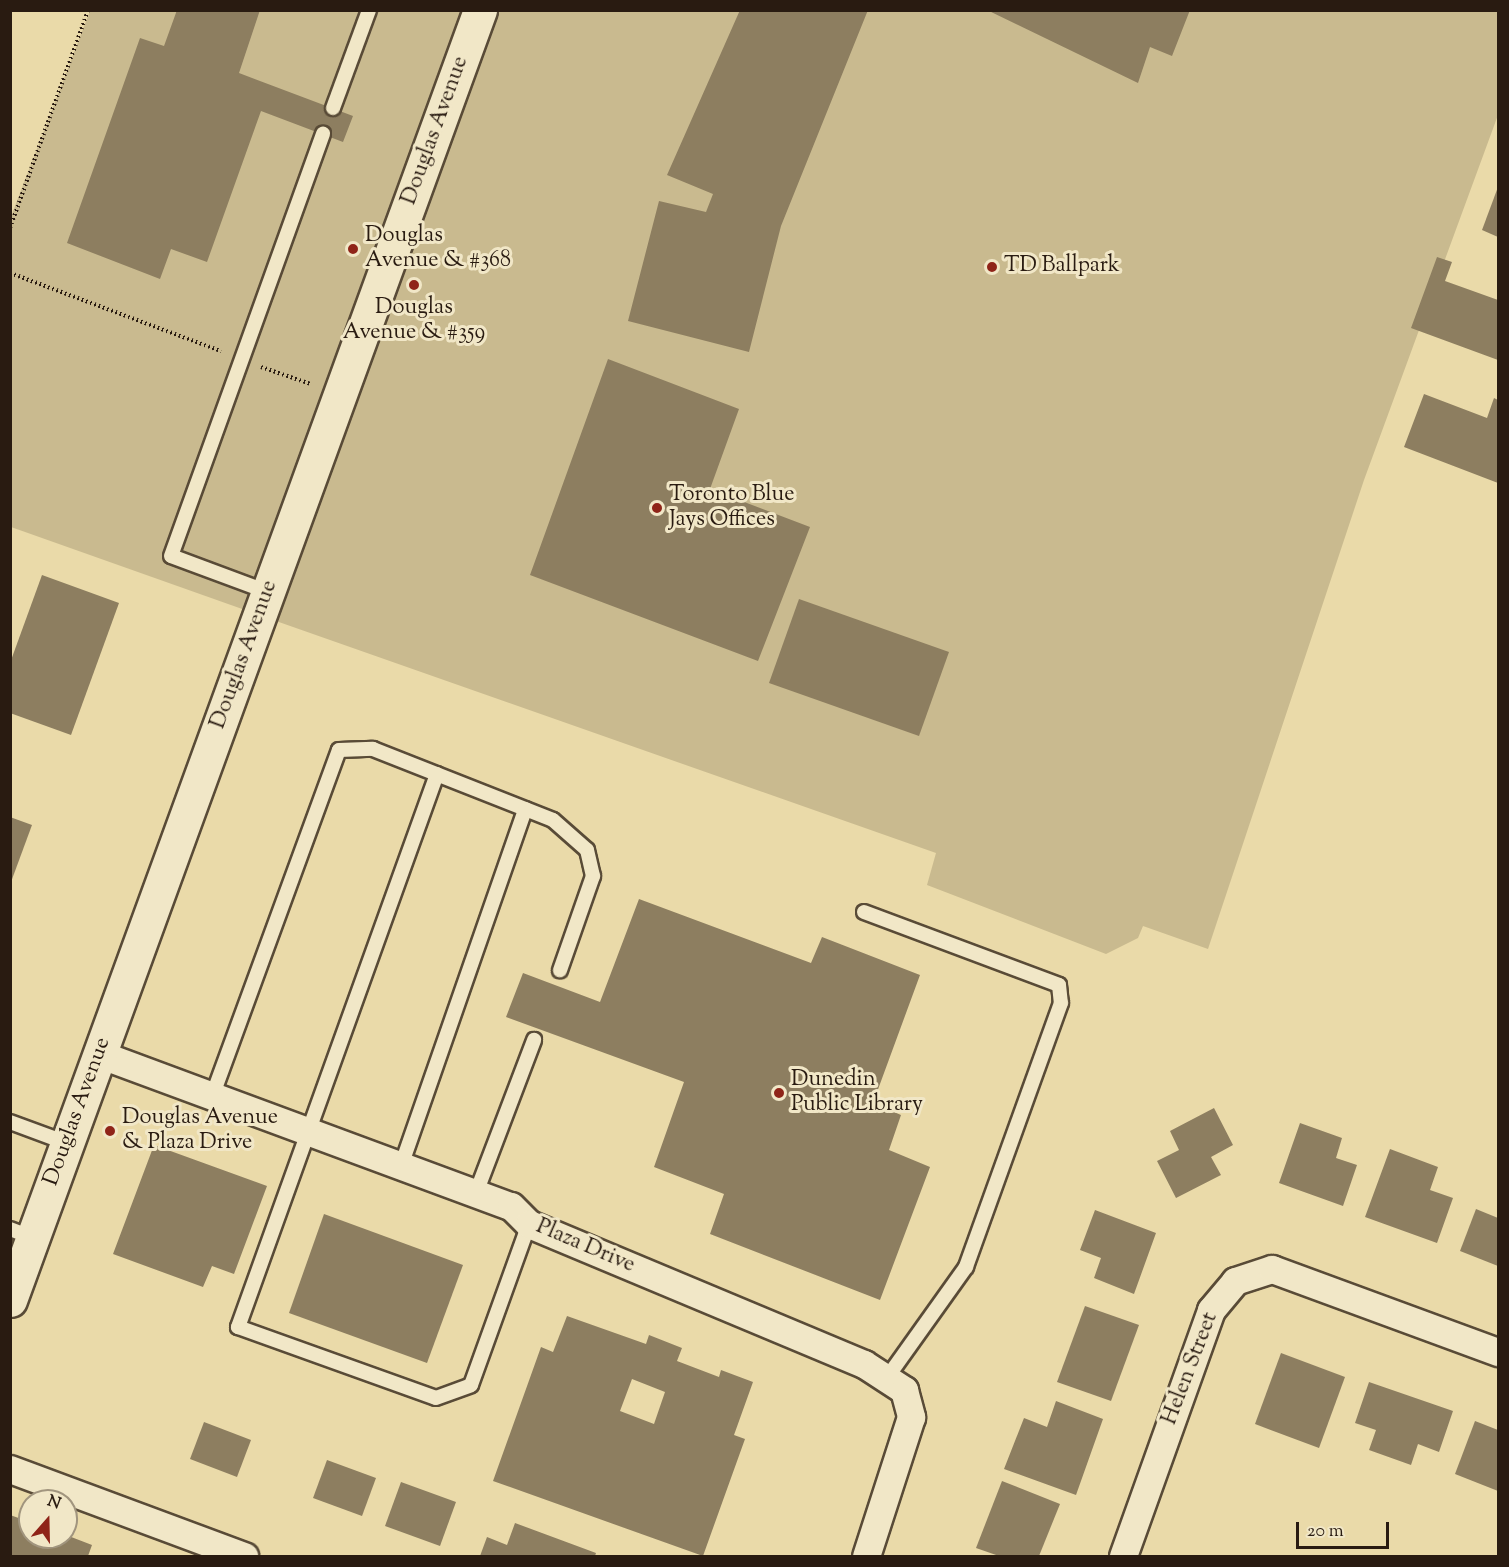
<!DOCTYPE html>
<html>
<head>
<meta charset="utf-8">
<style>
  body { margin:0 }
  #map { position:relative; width:1509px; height:1567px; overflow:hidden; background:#eadaa9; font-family:"Sorts Mill Goudy",serif }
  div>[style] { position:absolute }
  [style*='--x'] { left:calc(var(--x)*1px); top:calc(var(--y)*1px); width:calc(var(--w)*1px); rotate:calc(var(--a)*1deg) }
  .green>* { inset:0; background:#c9ba8f }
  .building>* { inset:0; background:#8d7e60 }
  .path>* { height:4px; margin-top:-2px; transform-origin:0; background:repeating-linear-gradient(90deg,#291b11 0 1.5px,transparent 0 4.5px) }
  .roads { filter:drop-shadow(2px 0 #594b37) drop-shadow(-2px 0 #594b37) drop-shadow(0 2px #594b37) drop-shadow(0 -2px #594b37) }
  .service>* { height:14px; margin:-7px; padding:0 7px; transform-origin:7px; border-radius:7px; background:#f1e7c7 }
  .minor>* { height:27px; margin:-13.5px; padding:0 13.5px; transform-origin:13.5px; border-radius:13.5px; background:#f1e7c7 }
  .tertiary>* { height:33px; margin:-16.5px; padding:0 16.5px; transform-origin:16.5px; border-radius:16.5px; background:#f1e7c7 }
  .dots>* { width:16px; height:16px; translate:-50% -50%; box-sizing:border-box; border:3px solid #f1e7c7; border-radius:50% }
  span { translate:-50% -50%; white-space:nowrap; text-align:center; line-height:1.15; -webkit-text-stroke:6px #f1e7c7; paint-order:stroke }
  .street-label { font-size:22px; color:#291b11 }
  .poi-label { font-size:22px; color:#291b11 }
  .left { translate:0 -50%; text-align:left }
  .frame { position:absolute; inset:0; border:12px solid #291b11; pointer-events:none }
  .north { position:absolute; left:18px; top:1489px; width:60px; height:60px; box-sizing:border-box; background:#f1e7c7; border:2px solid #a1957e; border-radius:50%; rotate:20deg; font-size:16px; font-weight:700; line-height:24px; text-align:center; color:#291b11 }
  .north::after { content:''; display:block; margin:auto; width:21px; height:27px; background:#8f2418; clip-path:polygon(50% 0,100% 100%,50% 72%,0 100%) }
  .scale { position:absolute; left:1296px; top:1522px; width:93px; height:27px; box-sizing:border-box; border:3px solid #291b11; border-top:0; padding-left:8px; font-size:18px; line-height:21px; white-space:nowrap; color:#291b11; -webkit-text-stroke:4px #f1e7c7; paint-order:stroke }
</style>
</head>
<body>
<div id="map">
  <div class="green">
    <i style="clip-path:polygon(90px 11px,462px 11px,245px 610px,11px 527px,10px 219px)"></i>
    <i style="clip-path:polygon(497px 11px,1498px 11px,1498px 115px,1364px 480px,1208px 949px,1143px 926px,1138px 938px,1106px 954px,927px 885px,936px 853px,276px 621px)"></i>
  </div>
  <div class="building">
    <i style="clip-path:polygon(177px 10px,260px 10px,239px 73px,353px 116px,343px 142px,261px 111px,207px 262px,171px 249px,160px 279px,67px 243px,140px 38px,164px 46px)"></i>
    <i style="clip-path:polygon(740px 10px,868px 10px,781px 226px,749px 352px,628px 321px,659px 201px,706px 212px,713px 194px,667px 175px)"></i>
    <i style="clip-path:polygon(987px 10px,1190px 10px,1172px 56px,1150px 47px,1138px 83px)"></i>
    <i style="clip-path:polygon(1498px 187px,1498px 237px,1482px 230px)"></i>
    <i style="clip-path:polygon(1437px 257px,1452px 262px,1445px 281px,1498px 300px,1498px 360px,1411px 328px)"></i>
    <i style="clip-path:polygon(608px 359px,739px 409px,710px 489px,810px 527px,758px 661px,530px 575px)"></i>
    <i style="clip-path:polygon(1424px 394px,1487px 418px,1494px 398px,1498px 400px,1498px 483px,1404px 447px)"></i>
    <i style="clip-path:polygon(42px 575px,119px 603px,71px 735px,10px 713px,10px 663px)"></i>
    <i style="clip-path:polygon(799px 599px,949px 652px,919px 736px,769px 683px)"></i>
    <i style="clip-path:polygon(10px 817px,32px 825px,11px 882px,10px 882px)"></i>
    <i style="clip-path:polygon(639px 899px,811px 963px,822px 937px,920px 975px,873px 1103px,901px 1115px,889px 1150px,930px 1167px,880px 1300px,710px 1234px,724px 1194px,654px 1167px,684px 1082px,506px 1017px,523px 973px,600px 1002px)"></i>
    <i style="clip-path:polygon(1214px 1108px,1233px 1145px,1211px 1157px,1221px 1175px,1176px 1198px,1157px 1161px,1179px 1150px,1170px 1131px)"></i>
    <i style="clip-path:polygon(1300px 1123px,1342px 1138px,1336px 1158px,1357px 1165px,1343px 1206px,1279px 1183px)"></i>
    <i style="clip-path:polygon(154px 1145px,267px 1186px,234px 1274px,212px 1266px,203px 1287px,113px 1254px)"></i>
    <i style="clip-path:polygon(1390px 1149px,1438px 1167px,1430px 1190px,1453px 1198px,1437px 1243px,1365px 1217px)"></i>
    <i style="clip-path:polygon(1476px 1209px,1498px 1218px,1498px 1266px,1460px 1251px)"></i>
    <i style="clip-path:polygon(1095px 1210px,1156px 1233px,1134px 1294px,1094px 1278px,1101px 1258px,1080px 1250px)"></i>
    <i style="clip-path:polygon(324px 1214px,463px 1265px,427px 1363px,289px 1313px)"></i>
    <i style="clip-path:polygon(1085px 1306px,1139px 1325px,1111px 1401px,1057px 1382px)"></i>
    <i style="clip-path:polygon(evenodd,567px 1316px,646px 1344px,649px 1335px,682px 1348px,677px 1361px,719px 1377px,721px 1370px,753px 1382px,734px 1435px,745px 1439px,703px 1556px,493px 1481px,541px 1347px,553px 1352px,567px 1316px,632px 1379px,665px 1392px,654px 1424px,620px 1411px,632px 1379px)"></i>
    <i style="clip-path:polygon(1281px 1353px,1345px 1377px,1319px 1448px,1255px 1424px)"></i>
    <i style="clip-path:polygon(1369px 1382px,1453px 1411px,1439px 1452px,1418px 1444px,1411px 1465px,1369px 1450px,1376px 1430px,1355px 1423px)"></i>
    <i style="clip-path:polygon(1056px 1401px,1103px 1419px,1076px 1495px,1004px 1469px,1024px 1418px,1047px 1427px)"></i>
    <i style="clip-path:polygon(1475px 1421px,1498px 1430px,1498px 1491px,1455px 1474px)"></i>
    <i style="clip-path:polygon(204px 1422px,251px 1440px,237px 1477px,190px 1459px)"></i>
    <i style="clip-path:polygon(327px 1460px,376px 1478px,362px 1516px,313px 1498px)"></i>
    <i style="clip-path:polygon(1002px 1481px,1060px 1504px,1039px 1556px,999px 1556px,976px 1548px)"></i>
    <i style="clip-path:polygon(401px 1482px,456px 1502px,440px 1546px,385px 1526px)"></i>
    <i style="clip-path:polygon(10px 1515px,30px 1522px,30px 1537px,66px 1535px,92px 1545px,88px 1556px,10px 1556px)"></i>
    <i style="clip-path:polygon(515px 1523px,596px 1553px,595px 1556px,480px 1556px,487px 1537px,507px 1545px)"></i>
  </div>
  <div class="path">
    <i style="--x:10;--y:228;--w:232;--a:-70.3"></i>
    <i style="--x:10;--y:273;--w:225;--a:20.3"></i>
    <i style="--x:261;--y:367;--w:53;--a:18.8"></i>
  </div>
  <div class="roads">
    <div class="service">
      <i style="--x:333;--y:108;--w:104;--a:-69.8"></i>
      <i style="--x:268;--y:592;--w:103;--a:-159.6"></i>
      <i style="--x:171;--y:556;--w:449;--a:-70.2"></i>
      <i style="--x:437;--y:774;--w:588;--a:109.79"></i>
      <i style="--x:238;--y:1327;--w:210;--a:19.7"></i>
      <i style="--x:436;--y:1398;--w:37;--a:-20"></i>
      <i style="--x:471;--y:1385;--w:171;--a:-70.2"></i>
      <i style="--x:864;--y:912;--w:208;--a:20.5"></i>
      <i style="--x:1059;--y:985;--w:18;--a:84"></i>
      <i style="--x:1061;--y:1003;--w:281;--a:109.8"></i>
      <i style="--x:966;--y:1267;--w:138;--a:125.5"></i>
      <i style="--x:213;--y:1094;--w:366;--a:-69.9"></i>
      <i style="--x:339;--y:750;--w:34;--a:-2"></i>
      <i style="--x:373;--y:749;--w:193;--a:21.5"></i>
      <i style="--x:553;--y:820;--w:45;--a:41.4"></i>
      <i style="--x:587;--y:850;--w:27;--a:77"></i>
      <i style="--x:593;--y:876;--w:100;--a:109.3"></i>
      <i style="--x:10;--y:1122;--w:61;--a:20.2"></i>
      <i style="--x:401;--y:1166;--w:378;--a:-70.8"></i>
      <i style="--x:476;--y:1193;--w:164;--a:-69.2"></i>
      <i style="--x:10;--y:1229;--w:25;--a:21"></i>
    </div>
    <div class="minor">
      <i style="--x:99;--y:1054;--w:439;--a:20.3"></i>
      <i style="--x:511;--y:1206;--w:25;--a:45"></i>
      <i style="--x:529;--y:1224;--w:363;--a:22.7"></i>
      <i style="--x:864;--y:1364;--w:48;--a:33"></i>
      <i style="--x:904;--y:1390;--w:28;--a:75"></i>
      <i style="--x:911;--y:1417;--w:146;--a:107.9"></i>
      <i style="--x:10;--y:1469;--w:250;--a:20.4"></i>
      <i style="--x:1123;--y:1556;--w:261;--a:-70.3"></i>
      <i style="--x:1211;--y:1310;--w:38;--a:-50"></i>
      <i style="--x:1235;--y:1281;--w:39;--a:-18"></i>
      <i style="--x:1272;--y:1269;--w:241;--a:20.2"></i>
    </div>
    <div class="tertiary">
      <i style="--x:10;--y:1300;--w:1373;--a:-69.98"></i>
    </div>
  </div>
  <div class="dots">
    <i style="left:353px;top:249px;background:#8f2418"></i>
    <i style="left:992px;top:267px;background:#8f2418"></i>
    <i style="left:414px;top:285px;background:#8f2418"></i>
    <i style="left:657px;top:508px;background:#8f2418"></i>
    <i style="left:779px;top:1093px;background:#8f2418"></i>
    <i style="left:110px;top:1131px;background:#8f2418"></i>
  </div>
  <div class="street-label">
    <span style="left:436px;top:131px;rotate:-70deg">Douglas Avenue</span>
    <span style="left:245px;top:655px;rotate:-70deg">Douglas Avenue</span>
    <span style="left:78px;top:1112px;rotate:-70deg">Douglas Avenue</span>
    <span style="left:585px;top:1247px;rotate:23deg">Plaza Drive</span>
    <span style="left:1191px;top:1369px;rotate:-69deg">Helen Street</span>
  </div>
  <div class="poi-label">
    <span class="left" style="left:365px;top:249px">Douglas<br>Avenue &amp; #368</span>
    <span class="left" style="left:1004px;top:267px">TD Ballpark</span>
    <span style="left:414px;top:321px">Douglas<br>Avenue &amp; #359</span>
    <span class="left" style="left:669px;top:508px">Toronto Blue<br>Jays Offices</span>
    <span class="left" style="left:791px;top:1093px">Dunedin<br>Public Library</span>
    <span class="left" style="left:122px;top:1131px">Douglas Avenue<br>&amp; Plaza Drive</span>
  </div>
  <div class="frame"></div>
  <div class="north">N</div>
  <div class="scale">20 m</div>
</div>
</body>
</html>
